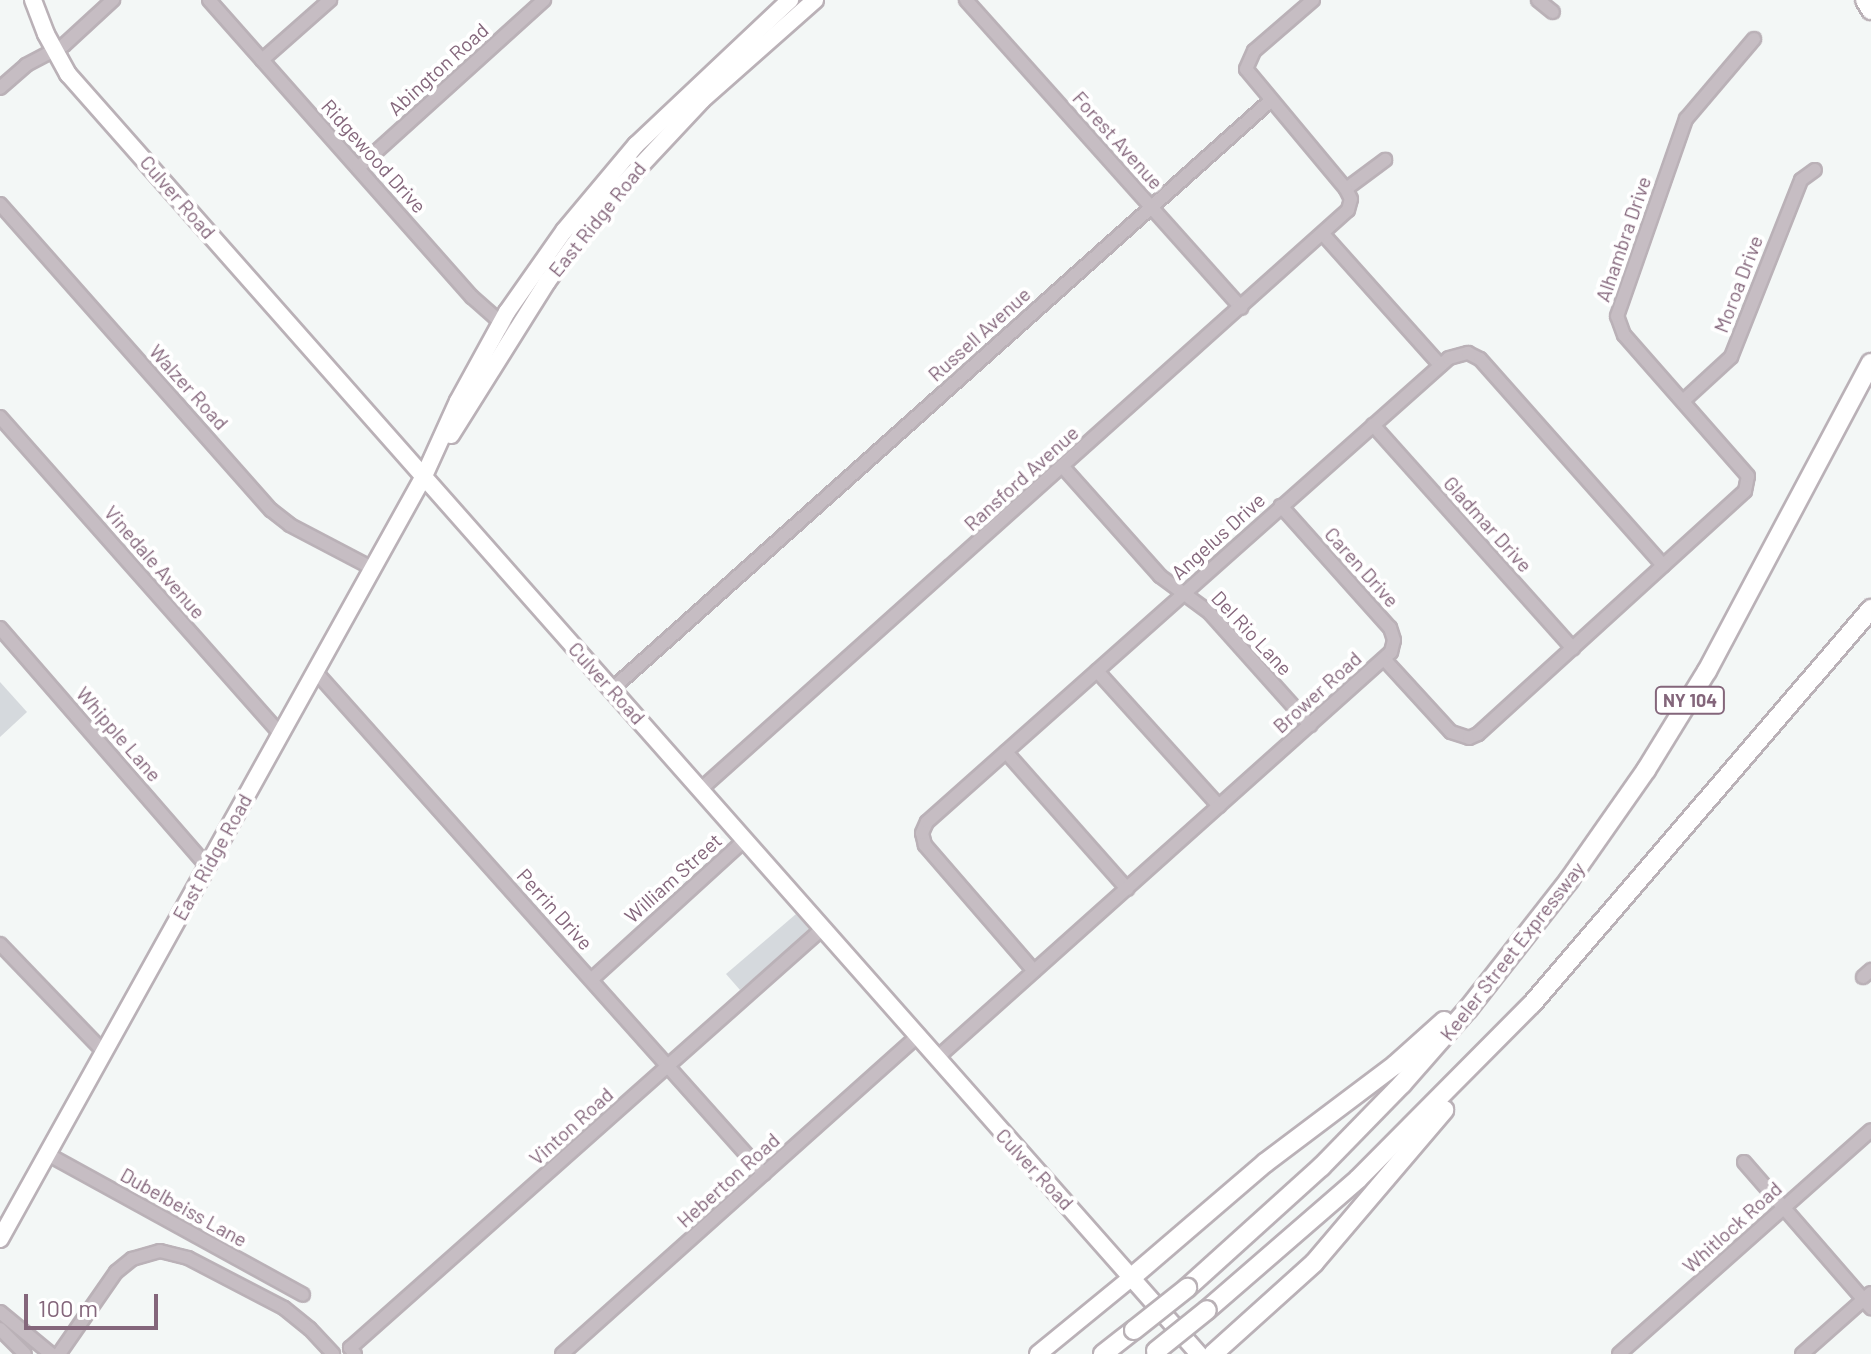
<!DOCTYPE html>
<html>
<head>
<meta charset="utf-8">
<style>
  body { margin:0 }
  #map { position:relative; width:1871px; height:1354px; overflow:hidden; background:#f3f7f6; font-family:Barlow,sans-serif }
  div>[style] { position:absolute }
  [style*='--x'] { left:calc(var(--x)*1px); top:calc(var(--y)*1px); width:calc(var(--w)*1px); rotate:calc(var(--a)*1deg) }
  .green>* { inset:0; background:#d5d9dd }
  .roads { filter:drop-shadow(2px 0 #bab1b7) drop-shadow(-2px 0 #bab1b7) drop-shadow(0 2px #bab1b7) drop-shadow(0 -2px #bab1b7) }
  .minor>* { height:12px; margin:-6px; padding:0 6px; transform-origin:6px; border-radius:6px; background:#c6bdc3 }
  .major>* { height:16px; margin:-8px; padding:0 8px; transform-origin:8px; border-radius:8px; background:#fff }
  .highway>* { height:18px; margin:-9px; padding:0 9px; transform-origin:9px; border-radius:9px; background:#fff }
  .bridges { filter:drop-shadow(2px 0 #b9b1b6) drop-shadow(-2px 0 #b9b1b6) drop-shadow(0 2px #b9b1b6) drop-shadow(0 -2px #b9b1b6) }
  .highway-bridge>* { height:18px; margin:-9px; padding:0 9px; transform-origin:9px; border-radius:9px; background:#fff }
  span { translate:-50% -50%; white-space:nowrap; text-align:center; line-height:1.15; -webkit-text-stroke:8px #fff; paint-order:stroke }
  .shield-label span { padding:2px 6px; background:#fff; border:2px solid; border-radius:6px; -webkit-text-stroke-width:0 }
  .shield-label { font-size:18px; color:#84667b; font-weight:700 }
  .street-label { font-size:20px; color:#84667b }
  .scale { position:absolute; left:24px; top:1294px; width:134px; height:36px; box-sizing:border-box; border:4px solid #84667b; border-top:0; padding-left:10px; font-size:24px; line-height:28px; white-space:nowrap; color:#84667b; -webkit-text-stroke:6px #fff; paint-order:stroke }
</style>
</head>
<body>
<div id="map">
  <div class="green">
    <i style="clip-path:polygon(0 682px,27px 712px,0 737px)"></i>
    <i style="clip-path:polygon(796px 914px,810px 930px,740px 990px,726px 974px)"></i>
  </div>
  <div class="roads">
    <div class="minor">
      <i style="--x:209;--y:0;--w:397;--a:48.5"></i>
      <i style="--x:472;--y:297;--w:45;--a:41.4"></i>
      <i style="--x:966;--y:0;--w:413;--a:48.2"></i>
      <i style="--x:1538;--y:0;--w:19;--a:39"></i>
      <i style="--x:262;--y:60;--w:91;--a:-41.4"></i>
      <i style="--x:0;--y:88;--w:35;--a:-41"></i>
      <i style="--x:26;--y:65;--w:43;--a:-27.8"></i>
      <i style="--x:64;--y:45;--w:67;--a:-42.6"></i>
      <i style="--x:358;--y:168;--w:251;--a:-42.1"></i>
      <i style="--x:1346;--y:189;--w:49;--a:-36.6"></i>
      <i style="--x:0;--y:204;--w:409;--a:48.5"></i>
      <i style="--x:271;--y:510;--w:24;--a:38"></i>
      <i style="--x:290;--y:525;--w:93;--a:27.7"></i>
      <i style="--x:1323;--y:234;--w:176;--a:48.2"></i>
      <i style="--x:1683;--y:401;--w:65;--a:-42.5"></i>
      <i style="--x:1731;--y:357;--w:190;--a:-68.4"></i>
      <i style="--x:1801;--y:180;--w:17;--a:-36"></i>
      <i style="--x:0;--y:417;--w:423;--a:48.5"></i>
      <i style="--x:1373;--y:425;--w:300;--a:48.2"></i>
      <i style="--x:1063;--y:467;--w:146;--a:48.3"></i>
      <i style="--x:1160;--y:576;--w:61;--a:36.3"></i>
      <i style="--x:1209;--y:612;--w:152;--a:48.2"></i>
      <i style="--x:0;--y:628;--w:315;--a:49"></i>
      <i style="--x:1384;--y:659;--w:99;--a:47.5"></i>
      <i style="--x:1451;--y:732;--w:19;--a:18"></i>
      <i style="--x:1469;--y:738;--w:10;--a:-24"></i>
      <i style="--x:1478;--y:734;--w:361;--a:-42.3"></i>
      <i style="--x:1745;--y:491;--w:15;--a:-79"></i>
      <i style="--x:1748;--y:476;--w:188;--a:-131.3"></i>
      <i style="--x:1624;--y:335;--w:20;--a:-110"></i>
      <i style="--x:1617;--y:316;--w:209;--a:-70.7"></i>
      <i style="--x:1686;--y:119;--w:105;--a:-49.6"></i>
      <i style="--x:315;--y:671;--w:674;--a:48.25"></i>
      <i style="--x:1097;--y:671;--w:182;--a:47.9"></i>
      <i style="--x:612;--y:689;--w:882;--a:-41.78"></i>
      <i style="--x:1006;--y:752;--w:183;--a:48.5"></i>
      <i style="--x:701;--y:789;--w:868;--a:-41.83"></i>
      <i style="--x:1348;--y:210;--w:11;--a:-75"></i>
      <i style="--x:1351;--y:199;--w:11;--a:-117"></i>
      <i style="--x:1346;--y:189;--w:156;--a:-129.8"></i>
      <i style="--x:1246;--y:69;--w:20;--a:-66"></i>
      <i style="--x:1254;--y:51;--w:78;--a:-40.8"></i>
      <i style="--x:0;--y:944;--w:150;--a:46.1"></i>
      <i style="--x:1034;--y:971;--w:167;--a:-130.9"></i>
      <i style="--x:925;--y:845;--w:12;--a:-104"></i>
      <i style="--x:922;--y:833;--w:12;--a:-66"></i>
      <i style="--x:927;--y:822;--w:698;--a:-41.63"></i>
      <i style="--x:1449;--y:358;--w:20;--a:-15"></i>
      <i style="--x:1468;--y:353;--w:13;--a:27"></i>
      <i style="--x:1480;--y:359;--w:276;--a:48.4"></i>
      <i style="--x:1863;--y:977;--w:11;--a:-41"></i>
      <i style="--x:592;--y:979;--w:207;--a:-42.3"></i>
      <i style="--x:938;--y:1057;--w:608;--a:-41.8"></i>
      <i style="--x:1391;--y:652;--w:12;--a:-76"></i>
      <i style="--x:1394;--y:640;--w:13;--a:-108"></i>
      <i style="--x:1390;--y:628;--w:164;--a:-131.8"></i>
      <i style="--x:47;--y:1154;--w:292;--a:28.8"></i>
      <i style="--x:1744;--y:1162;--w:194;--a:49"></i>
      <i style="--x:0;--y:1312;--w:66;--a:39.5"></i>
      <i style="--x:0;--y:1329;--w:35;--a:45"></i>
      <i style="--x:59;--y:1354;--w:100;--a:-55.2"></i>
      <i style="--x:116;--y:1272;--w:21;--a:-39"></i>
      <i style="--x:132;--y:1259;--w:29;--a:-16"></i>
      <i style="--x:160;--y:1251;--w:29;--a:14"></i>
      <i style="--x:188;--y:1258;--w:108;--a:27.5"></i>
      <i style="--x:284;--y:1308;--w:33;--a:39"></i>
      <i style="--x:310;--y:1329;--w:34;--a:47"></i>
      <i style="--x:355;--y:1354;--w:8;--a:-130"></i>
      <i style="--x:350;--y:1348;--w:633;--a:-41.6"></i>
      <i style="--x:562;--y:1354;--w:479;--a:-41.8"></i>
      <i style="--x:1619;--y:1354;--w:337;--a:-41.6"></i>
      <i style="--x:1802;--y:1354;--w:92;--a:-41.5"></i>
    </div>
    <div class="major">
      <i style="--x:33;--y:0;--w:36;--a:69"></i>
      <i style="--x:46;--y:34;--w:46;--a:61.2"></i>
      <i style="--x:68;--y:74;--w:1708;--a:48.54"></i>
      <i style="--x:451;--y:435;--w:181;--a:-57.9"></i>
      <i style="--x:547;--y:282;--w:92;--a:-53.9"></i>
      <i style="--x:601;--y:208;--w:148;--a:-46.9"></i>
      <i style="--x:702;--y:100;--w:151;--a:-41.5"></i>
      <i style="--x:0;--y:1239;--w:873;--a:-60.94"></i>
      <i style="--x:424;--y:476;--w:82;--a:-65.6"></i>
      <i style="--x:458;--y:401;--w:102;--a:-61.2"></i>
      <i style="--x:507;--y:312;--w:99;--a:-54.9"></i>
      <i style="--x:564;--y:231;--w:112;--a:-50.1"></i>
      <i style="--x:636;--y:145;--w:212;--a:-43.3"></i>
      <i style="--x:1038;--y:1354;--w:122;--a:-39.3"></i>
    </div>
    <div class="highway">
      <i style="--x:1865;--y:0;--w:12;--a:59"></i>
      <i style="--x:1132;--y:1277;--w:175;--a:-40.6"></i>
      <i style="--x:1265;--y:1163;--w:163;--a:-37"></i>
      <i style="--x:1395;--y:1065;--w:66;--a:-41.9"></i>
      <i style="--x:1187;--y:1288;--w:181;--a:-42.1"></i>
      <i style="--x:1321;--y:1167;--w:116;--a:-45.7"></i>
      <i style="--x:1402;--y:1084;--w:100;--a:-48.7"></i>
      <i style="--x:1468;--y:1009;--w:164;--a:-51.9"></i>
      <i style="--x:1569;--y:880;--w:134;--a:-55"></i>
      <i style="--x:1646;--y:770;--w:116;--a:-58.4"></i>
      <i style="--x:1707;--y:671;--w:349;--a:-62"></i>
      <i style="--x:1207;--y:1310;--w:200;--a:-40.9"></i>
      <i style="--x:1358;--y:1179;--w:247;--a:-45.2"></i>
      <i style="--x:1532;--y:1004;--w:521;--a:-49.36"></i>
      <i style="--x:1103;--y:1354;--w:39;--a:-38"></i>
      <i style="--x:1213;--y:1354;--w:136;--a:-42"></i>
      <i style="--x:1314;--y:1263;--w:201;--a:-49.6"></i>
    </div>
  </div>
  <div class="bridges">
    <div class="highway-bridge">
      <i style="--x:1134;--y:1330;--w:68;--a:-38.4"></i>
      <i style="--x:1156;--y:1351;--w:65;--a:-38.8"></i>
    </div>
  </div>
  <div class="shield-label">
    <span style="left:1690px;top:700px">NY 104</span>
  </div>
  <div class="street-label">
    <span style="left:438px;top:69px;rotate:-42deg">Abington Road</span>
    <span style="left:1118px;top:140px;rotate:48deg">Forest Avenue</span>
    <span style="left:374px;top:156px;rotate:48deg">Ridgewood Drive</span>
    <span style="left:178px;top:197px;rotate:49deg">Culver Road</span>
    <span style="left:597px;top:219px;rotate:-51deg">East Ridge Road</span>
    <span style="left:1623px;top:239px;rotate:-71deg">Alhambra Drive</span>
    <span style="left:1738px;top:284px;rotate:-69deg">Moroa Drive</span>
    <span style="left:979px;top:334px;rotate:-42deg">Russell Avenue</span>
    <span style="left:189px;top:387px;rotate:48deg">Walzer Road</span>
    <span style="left:1021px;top:478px;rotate:-42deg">Ransford Avenue</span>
    <span style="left:1488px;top:524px;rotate:48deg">Gladmar Drive</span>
    <span style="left:1218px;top:536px;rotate:-42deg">Angelus Drive</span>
    <span style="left:155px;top:562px;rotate:49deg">Vinedale Avenue</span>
    <span style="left:1362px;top:567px;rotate:48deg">Caren Drive</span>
    <span style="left:1252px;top:633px;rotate:47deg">Del Rio Lane</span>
    <span style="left:607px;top:683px;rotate:48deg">Culver Road</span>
    <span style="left:1317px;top:692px;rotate:-42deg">Brower Road</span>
    <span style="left:119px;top:734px;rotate:49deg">Whipple Lane</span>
    <span style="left:212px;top:857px;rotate:-61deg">East Ridge Road</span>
    <span style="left:673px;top:878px;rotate:-42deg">William Street</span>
    <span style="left:555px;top:909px;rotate:48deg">Perrin Drive</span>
    <span style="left:1512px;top:951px;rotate:-52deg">Keeler Street Expressway</span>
    <span style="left:571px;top:1126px;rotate:-42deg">Vinton Road</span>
    <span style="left:1035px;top:1169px;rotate:47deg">Culver Road</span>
    <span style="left:728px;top:1180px;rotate:-42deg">Heberton Road</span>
    <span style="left:184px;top:1207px;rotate:29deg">Dubelbeiss Lane</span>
    <span style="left:1732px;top:1227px;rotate:-42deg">Whitlock Road</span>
  </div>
  <div class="scale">100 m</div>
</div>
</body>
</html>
